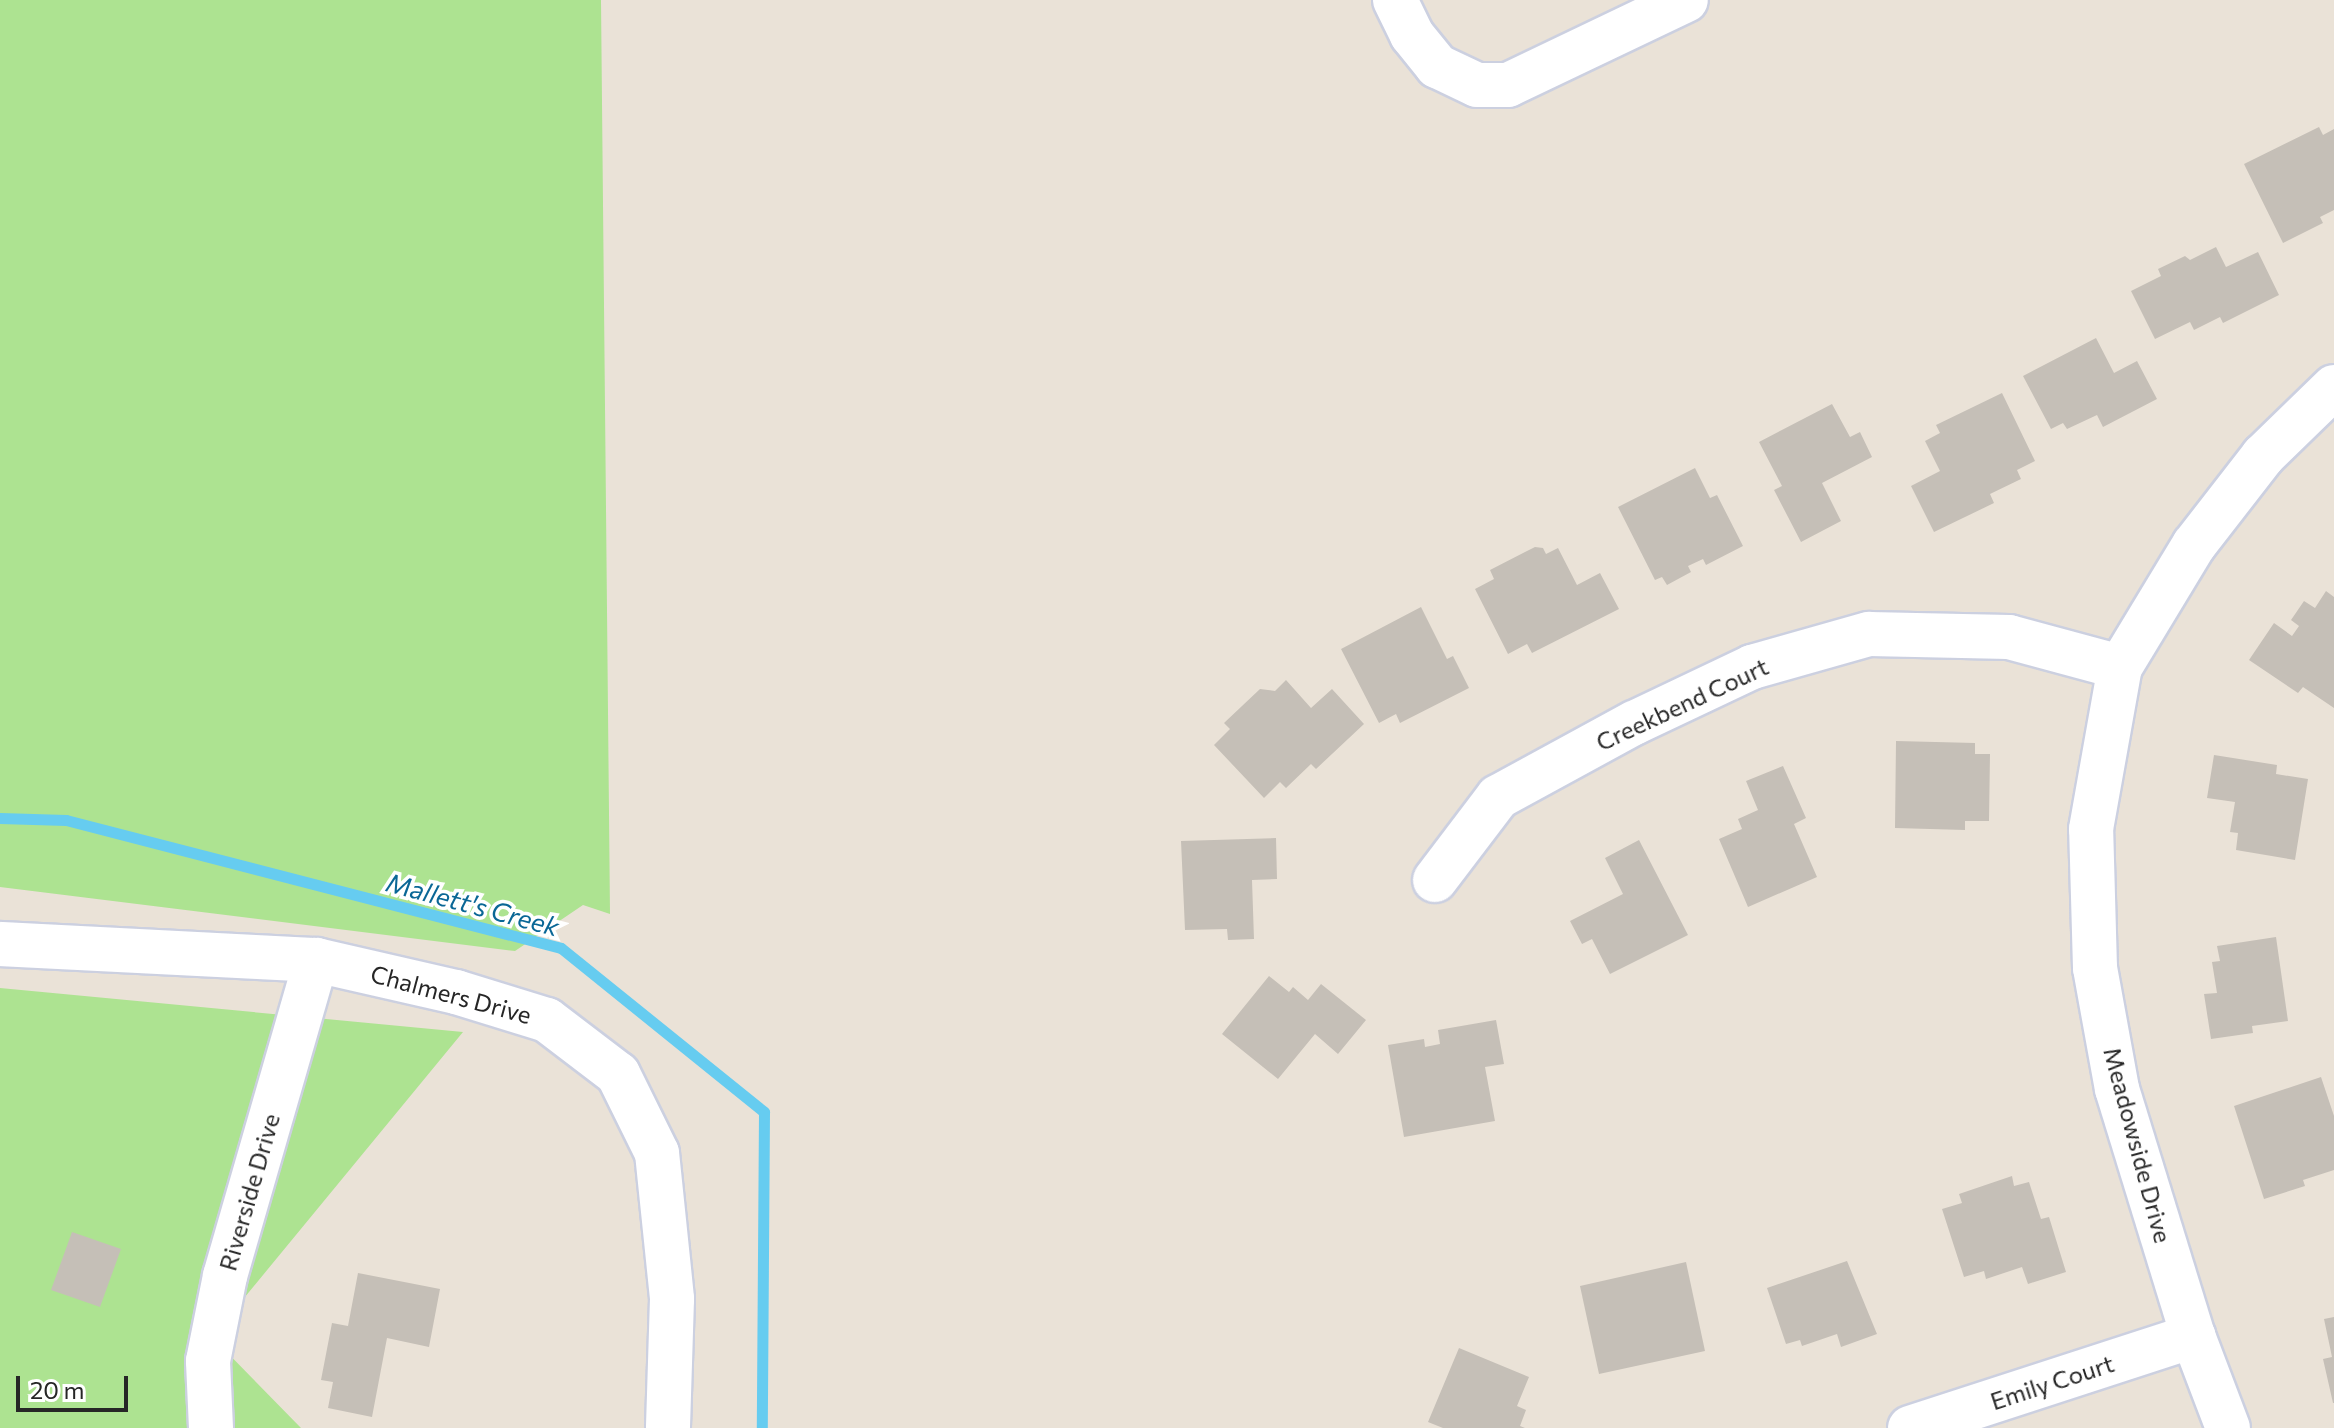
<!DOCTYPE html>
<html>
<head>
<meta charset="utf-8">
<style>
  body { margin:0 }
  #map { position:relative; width:2334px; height:1428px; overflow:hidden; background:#eae2d7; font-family:Commissioner,sans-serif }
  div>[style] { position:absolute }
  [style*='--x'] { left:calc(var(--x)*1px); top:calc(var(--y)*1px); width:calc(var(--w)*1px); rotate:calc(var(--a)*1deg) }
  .green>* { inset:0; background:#ade391 }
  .stream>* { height:11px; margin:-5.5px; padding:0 5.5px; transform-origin:5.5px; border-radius:5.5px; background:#66ccf0 }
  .building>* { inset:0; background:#c5bfb7 }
  .roads { filter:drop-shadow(2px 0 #ccd0e0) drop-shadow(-2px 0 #ccd0e0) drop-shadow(0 2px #ccd0e0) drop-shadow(0 -2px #ccd0e0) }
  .street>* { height:44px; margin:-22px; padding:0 22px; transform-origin:22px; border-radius:22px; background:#fff }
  span { translate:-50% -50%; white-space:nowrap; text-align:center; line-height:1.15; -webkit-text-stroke:7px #fff; paint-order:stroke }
  .street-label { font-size:24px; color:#262626 }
  .water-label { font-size:26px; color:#0a6796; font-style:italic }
  .scale { position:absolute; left:16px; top:1376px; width:112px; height:36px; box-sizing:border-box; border:4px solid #262626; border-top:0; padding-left:10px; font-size:24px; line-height:28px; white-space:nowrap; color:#262626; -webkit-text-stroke:6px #fff; paint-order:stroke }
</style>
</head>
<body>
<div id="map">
  <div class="green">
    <i style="clip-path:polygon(0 0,601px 0,610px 914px,583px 905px,515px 951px,0 887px)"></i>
    <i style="clip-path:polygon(0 988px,463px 1032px,212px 1337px,301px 1428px,0 1428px)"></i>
  </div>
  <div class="stream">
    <i style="--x:0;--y:818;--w:66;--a:1.7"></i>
    <i style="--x:66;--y:820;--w:511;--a:14.5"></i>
    <i style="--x:561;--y:948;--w:261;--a:38.9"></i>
    <i style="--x:764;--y:1112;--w:316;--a:90.4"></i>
  </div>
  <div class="building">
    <i style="clip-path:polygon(2319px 127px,2323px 135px,2334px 129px,2334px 210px,2320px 217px,2323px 223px,2283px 243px,2244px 164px)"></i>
    <i style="clip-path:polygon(2216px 247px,2226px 267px,2258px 252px,2279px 295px,2223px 323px,2220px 317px,2194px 330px,2190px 322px,2155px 339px,2131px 291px,2161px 276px,2158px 269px,2185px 256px,2190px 260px)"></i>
    <i style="clip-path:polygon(2096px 338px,2114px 373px,2137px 361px,2157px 399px,2103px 427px,2097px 415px,2067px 429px,2063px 423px,2051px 429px,2023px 376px)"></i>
    <i style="clip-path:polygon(2002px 393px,2035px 461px,2017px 470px,2021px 479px,1990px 494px,1994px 503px,1934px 532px,1911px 486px,1940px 471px,1925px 441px,1940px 433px,1936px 425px)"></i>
    <i style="clip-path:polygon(1832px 404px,1850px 437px,1860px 432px,1872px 457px,1822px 483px,1841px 521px,1801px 542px,1774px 490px,1782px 486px,1759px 442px)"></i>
    <i style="clip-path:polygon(1695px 468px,1710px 498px,1717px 495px,1743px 546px,1706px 565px,1703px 559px,1688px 566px,1691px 572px,1667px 585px,1662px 577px,1655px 580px,1618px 507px)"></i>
    <i style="clip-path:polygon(1535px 547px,1543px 548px,1546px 554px,1558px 548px,1577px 585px,1600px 573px,1619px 609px,1532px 653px,1527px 644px,1508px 654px,1475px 589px,1494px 579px,1490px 570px)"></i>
    <i style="clip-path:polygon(2326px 591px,2334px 597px,2334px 708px,2303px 687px,2298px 693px,2249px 660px,2274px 623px,2292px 636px,2299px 626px,2291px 620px,2304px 601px,2315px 608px)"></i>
    <i style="clip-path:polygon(1421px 607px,1447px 659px,1453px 656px,1469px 688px,1400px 723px,1396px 714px,1379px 723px,1341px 649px)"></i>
    <i style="clip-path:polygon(1286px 680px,1311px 708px,1332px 689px,1364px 724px,1316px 769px,1311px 764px,1286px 788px,1280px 782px,1264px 798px,1214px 745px,1230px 729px,1224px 723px,1260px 689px,1275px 691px)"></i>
    <i style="clip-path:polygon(1896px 741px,1975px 743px,1975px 754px,1990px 754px,1989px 821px,1965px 821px,1965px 830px,1895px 828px)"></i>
    <i style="clip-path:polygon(2214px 755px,2277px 765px,2276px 774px,2308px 779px,2295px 860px,2236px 850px,2238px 833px,2230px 832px,2235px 802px,2207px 798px)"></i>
    <i style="clip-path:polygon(1783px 766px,1806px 818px,1794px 824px,1817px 877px,1748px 907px,1719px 839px,1742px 829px,1738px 819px,1758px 810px,1746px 781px)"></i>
    <i style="clip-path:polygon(1276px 838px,1277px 879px,1252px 880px,1254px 939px,1228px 940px,1227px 929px,1185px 930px,1181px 841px)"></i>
    <i style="clip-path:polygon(1639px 840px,1688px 935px,1610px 974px,1592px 939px,1582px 944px,1570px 921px,1623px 894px,1605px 858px)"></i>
    <i style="clip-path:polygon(2276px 937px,2288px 1021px,2252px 1026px,2253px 1033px,2211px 1039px,2204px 994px,2217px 993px,2212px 962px,2220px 961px,2217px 946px)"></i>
    <i style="clip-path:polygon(1269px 976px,1289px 992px,1293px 987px,1308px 1000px,1321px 984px,1366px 1020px,1338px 1054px,1315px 1034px,1278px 1079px,1222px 1034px)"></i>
    <i style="clip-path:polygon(1496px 1020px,1504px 1064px,1485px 1067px,1495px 1121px,1404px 1137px,1388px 1045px,1424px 1039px,1425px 1047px,1440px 1044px,1438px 1030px)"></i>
    <i style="clip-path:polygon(2321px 1077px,2334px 1116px,2334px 1170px,2303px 1180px,2305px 1186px,2264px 1199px,2234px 1106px)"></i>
    <i style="clip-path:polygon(2012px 1176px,2014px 1186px,2029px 1182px,2041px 1219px,2049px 1217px,2066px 1272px,2028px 1284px,2022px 1267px,1986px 1279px,1984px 1271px,1964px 1277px,1942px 1209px,1962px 1203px,1959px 1194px)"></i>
    <i style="clip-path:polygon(72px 1232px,121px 1249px,100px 1307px,51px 1290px)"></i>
    <i style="clip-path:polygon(1847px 1261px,1877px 1334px,1841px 1347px,1837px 1334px,1802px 1346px,1800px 1340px,1786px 1344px,1767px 1288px)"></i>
    <i style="clip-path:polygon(1686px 1262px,1705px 1351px,1599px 1374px,1580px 1286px)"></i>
    <i style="clip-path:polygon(358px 1273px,440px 1289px,429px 1347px,387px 1338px,372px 1417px,328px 1408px,333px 1382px,321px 1380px,332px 1323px,348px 1326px)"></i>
    <i style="clip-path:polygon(2334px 1317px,2334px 1403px,2333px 1403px,2323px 1359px,2332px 1357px,2324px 1319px)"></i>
    <i style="clip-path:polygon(1459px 1348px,1529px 1377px,1517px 1406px,1526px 1410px,1520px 1426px,1525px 1428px,1443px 1428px,1428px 1422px)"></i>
  </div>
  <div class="roads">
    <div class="street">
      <i style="--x:1395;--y:0;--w:39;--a:64"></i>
      <i style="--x:1412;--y:35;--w:40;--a:51"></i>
      <i style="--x:1437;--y:66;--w:44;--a:25.4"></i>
      <i style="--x:1477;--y:85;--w:31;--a:0"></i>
      <i style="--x:1508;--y:85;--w:197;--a:-25.5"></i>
      <i style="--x:1435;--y:880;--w:104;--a:-52.8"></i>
      <i style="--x:1498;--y:797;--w:155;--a:-28.6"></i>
      <i style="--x:1634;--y:723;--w:131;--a:-25.4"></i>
      <i style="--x:1752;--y:667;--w:122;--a:-15.8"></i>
      <i style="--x:1869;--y:634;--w:140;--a:1.2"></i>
      <i style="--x:2009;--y:637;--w:115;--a:15.1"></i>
      <i style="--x:0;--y:944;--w:316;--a:2.9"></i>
      <i style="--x:316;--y:960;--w:144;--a:12.9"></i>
      <i style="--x:456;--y:992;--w:95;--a:17.1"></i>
      <i style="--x:547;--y:1020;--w:89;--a:37.3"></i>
      <i style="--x:618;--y:1074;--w:88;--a:63.7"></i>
      <i style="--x:657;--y:1153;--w:147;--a:84.1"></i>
      <i style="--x:672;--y:1299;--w:129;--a:91.8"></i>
      <i style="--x:211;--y:1428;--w:67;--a:-92.6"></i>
      <i style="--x:208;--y:1361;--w:87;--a:-78.7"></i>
      <i style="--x:225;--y:1276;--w:329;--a:-73.9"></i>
      <i style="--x:1910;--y:1428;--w:298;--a:-18"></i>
      <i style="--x:2228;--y:1428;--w:98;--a:-110.8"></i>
      <i style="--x:2193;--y:1336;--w:258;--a:-107.1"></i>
      <i style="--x:2117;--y:1089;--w:123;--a:-100.3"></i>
      <i style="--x:2095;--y:968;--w:139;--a:-91.6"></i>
      <i style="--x:2091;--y:829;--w:165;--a:-79.9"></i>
      <i style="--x:2120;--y:667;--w:143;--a:-58.8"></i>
      <i style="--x:2194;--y:545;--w:113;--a:-52.2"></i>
      <i style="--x:2263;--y:456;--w:99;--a:-44.2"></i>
    </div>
  </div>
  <div class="street-label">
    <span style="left:1682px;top:704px;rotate:-25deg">Creekbend Court</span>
    <span style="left:451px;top:994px;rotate:15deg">Chalmers Drive</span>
    <span style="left:2138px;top:1145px;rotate:75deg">Meadowside Drive</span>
    <span style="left:249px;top:1192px;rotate:-74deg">Riverside Drive</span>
    <span style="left:2052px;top:1382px;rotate:-18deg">Emily Court</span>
  </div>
  <div class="water-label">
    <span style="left:473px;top:904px;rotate:15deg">Mallett's Creek</span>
  </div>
  <div class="scale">20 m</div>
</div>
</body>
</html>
